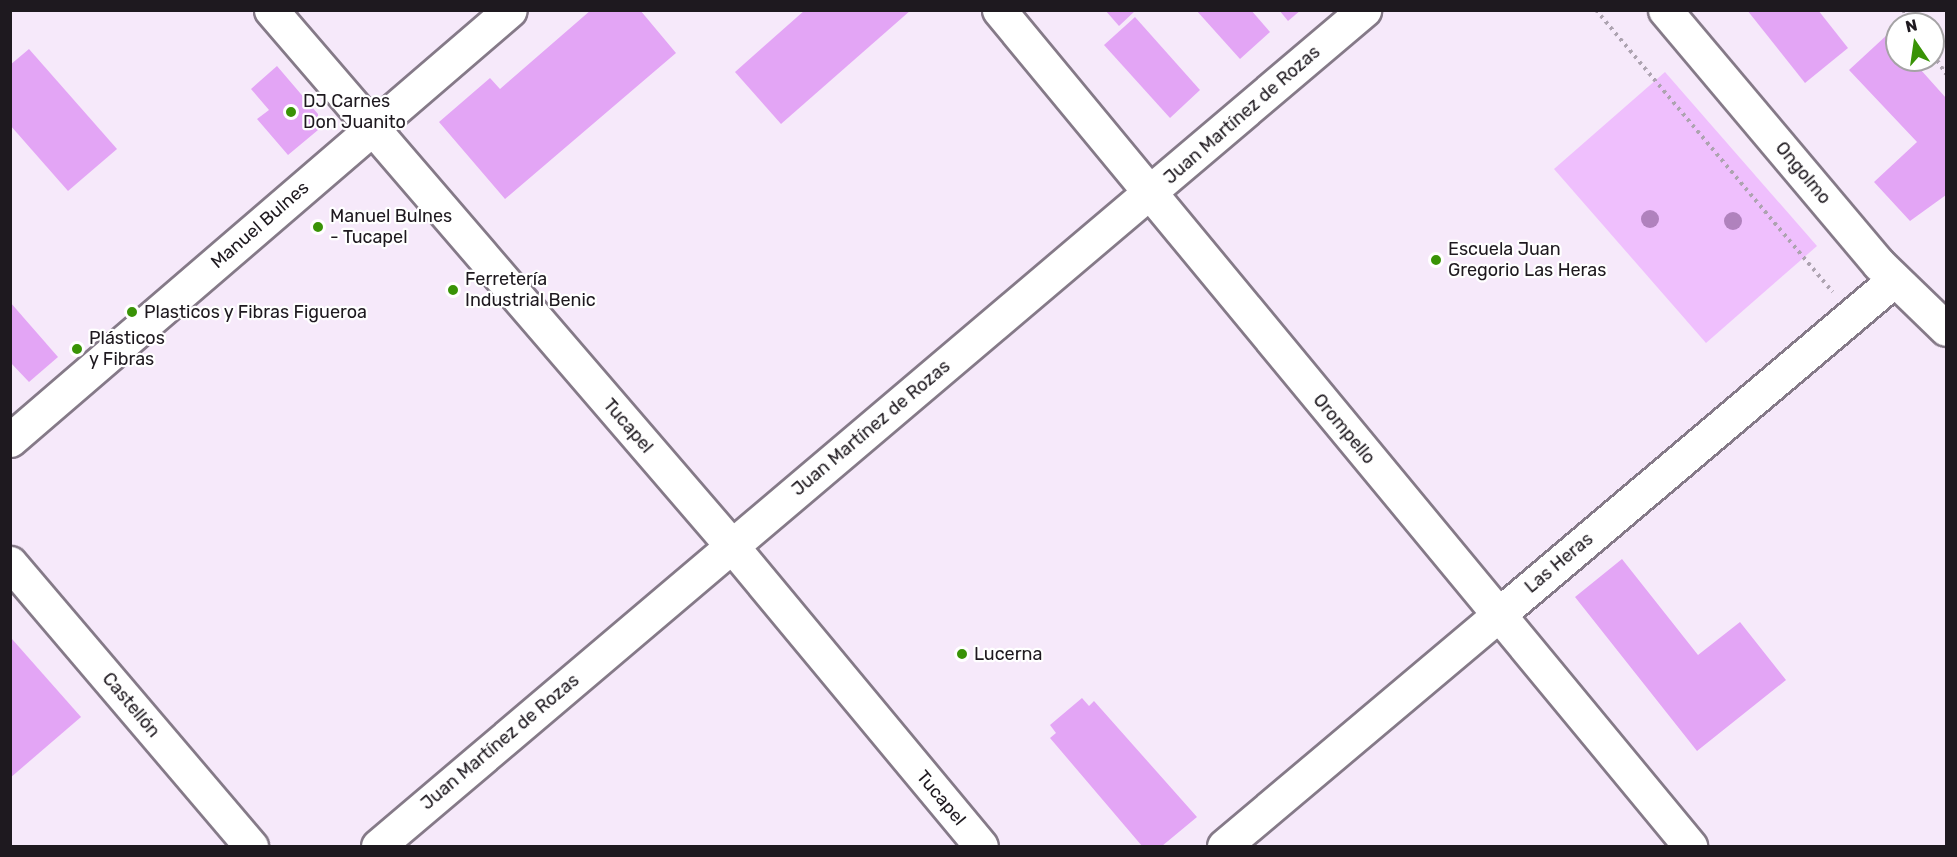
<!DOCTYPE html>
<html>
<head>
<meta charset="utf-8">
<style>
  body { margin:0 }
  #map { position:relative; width:1957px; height:857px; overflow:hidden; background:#f6e9fa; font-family:Rubik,sans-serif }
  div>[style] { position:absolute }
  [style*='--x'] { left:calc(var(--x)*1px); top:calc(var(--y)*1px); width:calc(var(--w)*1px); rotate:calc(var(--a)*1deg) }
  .green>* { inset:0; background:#efbffd }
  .building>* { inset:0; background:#e3a5f5 }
  .path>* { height:4px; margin-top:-2px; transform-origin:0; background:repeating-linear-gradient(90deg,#ada3b0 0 3px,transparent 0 7.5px) }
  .roads { filter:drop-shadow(2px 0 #857a88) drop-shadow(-2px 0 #857a88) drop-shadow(0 2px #857a88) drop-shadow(0 -2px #857a88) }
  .street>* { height:33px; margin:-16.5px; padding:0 16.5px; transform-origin:16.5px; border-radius:16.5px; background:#fff }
  .secondary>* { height:33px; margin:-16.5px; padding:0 16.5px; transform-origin:16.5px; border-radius:16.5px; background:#fff }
  .trees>* { width:18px; height:18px; margin:-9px; border-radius:50%; background:#b082bd }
  .dots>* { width:16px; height:16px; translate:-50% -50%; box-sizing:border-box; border:3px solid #fff; border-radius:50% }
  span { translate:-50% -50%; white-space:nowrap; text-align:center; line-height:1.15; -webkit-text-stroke:4.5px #fff; paint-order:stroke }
  .poi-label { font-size:18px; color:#1e191f }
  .left { translate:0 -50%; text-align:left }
  .street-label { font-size:18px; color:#1e191f }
  .frame { position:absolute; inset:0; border:12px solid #1e191f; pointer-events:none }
  .north { position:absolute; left:1885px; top:12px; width:60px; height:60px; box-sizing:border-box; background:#fff; border:2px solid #a5a3a5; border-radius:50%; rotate:347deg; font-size:16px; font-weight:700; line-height:24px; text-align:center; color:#1e191f }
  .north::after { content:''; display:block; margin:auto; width:21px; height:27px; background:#399306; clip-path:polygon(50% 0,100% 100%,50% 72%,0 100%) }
</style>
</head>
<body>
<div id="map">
  <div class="green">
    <i style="clip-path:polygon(1665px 72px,1817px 246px,1706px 343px,1554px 169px)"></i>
  </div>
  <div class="building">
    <i style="clip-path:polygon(591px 10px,640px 10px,676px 53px,505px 199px,439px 122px,490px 78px,500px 89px)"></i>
    <i style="clip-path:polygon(805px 10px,911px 10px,781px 124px,735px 72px)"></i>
    <i style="clip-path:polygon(1105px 10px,1136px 10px,1119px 26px)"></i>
    <i style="clip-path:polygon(1196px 10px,1251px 10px,1270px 32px,1240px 59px)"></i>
    <i style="clip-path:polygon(1279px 10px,1301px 10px,1288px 21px)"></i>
    <i style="clip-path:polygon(1747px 10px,1818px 10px,1848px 48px,1805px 83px)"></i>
    <i style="clip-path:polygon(1135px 17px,1200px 90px,1170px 118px,1104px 45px)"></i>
    <i style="clip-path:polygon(1888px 34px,1897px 43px,1897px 60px,1912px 60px,1946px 98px,1946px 195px,1910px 221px,1874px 182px,1917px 142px,1849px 70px)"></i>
    <i style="clip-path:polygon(29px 49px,117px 149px,68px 191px,10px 125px,10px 65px)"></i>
    <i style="clip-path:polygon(277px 66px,318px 114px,318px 130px,288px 155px,257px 119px,269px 110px,251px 89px)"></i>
    <i style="clip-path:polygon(10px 302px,58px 357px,29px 382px,10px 362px)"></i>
    <i style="clip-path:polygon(1622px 559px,1698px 655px,1740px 622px,1786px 680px,1697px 751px,1575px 597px)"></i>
    <i style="clip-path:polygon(12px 639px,81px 717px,10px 778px,10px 640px)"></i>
    <i style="clip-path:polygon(1082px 698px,1089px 706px,1094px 701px,1197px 817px,1162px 846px,1142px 846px,1050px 738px,1056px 733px,1050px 725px)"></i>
  </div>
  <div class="path">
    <i style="--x:1596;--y:10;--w:368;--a:50"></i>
    <i style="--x:1903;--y:10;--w:17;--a:54"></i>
    <i style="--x:1933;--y:54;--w:24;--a:57"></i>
  </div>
  <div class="roads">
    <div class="street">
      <i style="--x:1665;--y:10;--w:332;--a:49.9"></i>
      <i style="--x:1879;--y:264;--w:93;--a:44.1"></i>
      <i style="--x:10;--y:563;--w:372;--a:49.6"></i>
      <i style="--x:1498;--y:615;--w:519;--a:-40.23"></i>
      <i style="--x:378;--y:846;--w:1293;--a:-40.29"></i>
    </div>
    <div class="secondary">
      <i style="--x:271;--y:10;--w:706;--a:49.31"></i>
      <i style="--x:731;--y:545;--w:391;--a:50.3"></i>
      <i style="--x:999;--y:10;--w:1085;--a:50.42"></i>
      <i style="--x:10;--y:440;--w:659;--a:-40.7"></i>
      <i style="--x:1224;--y:846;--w:358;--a:-40.1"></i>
    </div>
  </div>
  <div class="trees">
    <i style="left:1650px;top:219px"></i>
    <i style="left:1733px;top:221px"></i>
  </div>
  <div class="dots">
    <i style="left:291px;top:112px;background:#399306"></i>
    <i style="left:318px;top:227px;background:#399306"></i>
    <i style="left:1436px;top:260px;background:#399306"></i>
    <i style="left:453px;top:290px;background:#399306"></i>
    <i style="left:132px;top:312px;background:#399306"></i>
    <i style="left:77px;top:349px;background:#399306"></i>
    <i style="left:962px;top:654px;background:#399306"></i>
  </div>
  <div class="poi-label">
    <span class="left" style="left:303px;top:112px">DJ Carnes<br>Don Juanito</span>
    <span class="left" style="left:330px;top:227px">Manuel Bulnes<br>- Tucapel</span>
    <span class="left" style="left:1448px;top:260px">Escuela Juan<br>Gregorio Las Heras</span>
    <span class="left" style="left:465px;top:290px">Ferretería<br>Industrial Benic</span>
    <span class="left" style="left:144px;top:312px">Plasticos y Fibras Figueroa</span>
    <span class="left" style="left:89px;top:349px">Plásticos<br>y Fibras</span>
    <span class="left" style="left:974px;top:654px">Lucerna</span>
  </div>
  <div class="street-label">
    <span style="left:1242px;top:115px;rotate:-41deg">Juan Martínez de Rozas</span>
    <span style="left:1803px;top:173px;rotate:50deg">Ongolmo</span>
    <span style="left:260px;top:225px;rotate:-41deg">Manuel Bulnes</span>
    <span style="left:628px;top:426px;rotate:49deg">Tucapel</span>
    <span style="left:871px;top:428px;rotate:-40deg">Juan Martínez de Rozas</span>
    <span style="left:1344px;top:429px;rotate:50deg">Orompello</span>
    <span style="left:1559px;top:563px;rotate:-40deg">Las Heras</span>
    <span style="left:131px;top:705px;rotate:50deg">Castellón</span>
    <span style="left:500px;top:742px;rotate:-40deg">Juan Martínez de Rozas</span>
    <span style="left:941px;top:798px;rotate:50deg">Tucapel</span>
  </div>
  <div class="frame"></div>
  <div class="north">N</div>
</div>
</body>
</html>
